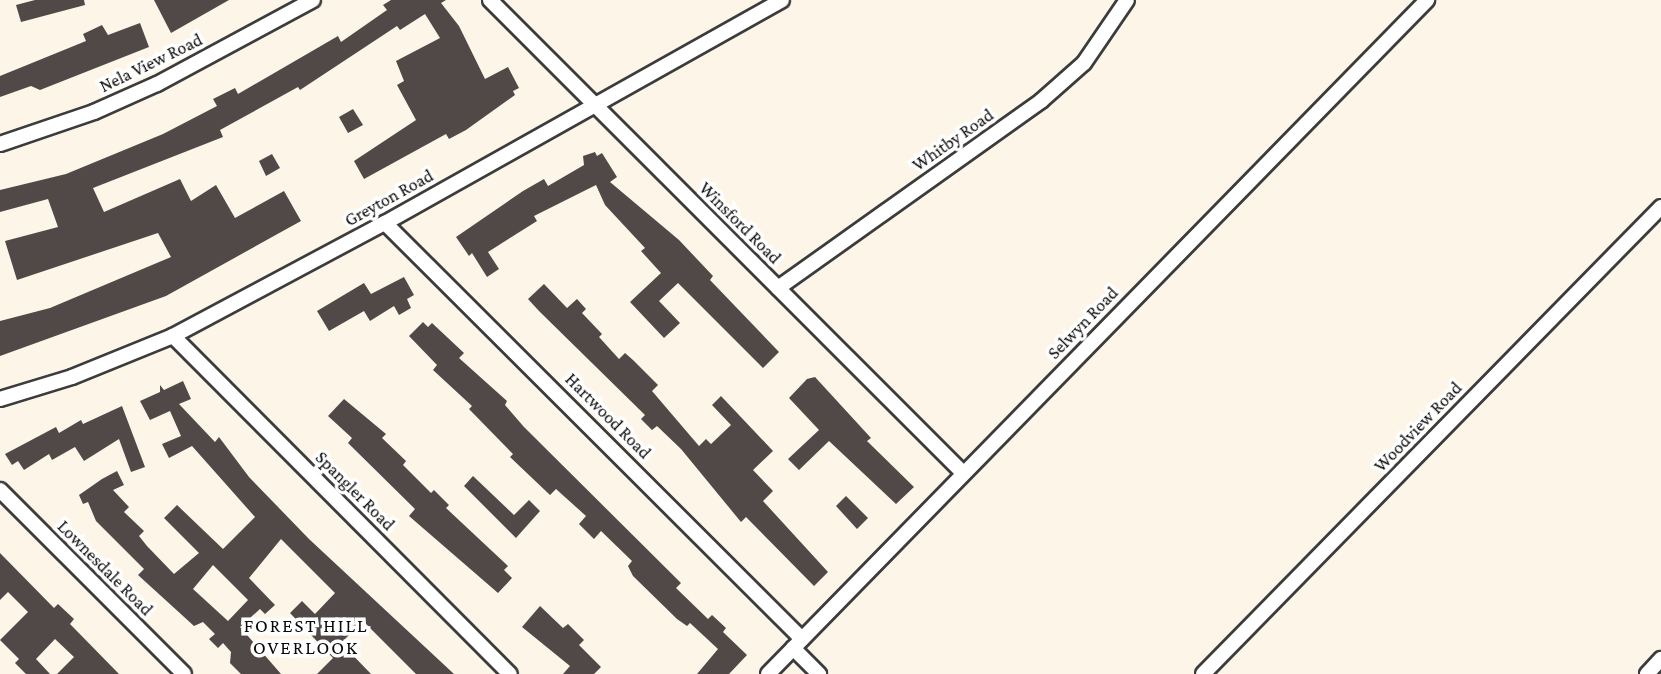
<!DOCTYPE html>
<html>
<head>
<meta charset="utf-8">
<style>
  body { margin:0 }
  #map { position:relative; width:1661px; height:674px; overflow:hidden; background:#fdf5e7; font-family:"Crimson Pro",serif }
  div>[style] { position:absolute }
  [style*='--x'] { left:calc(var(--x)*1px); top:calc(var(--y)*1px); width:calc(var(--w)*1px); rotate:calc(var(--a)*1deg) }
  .building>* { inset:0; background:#514947 }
  .roads { filter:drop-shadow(2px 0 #3c3c3c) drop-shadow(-2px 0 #3c3c3c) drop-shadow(0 2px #3c3c3c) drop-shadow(0 -2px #3c3c3c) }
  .minor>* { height:14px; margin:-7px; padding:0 7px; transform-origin:7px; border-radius:7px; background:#fff }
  span { translate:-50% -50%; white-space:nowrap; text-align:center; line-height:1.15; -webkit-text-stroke:7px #fff; paint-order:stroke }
  .street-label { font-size:18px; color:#090909 }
  .neighbourhood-label { font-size:19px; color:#090909; letter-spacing:2px }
</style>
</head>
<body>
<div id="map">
  <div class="building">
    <i style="clip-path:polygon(35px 0,84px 0,85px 5px,21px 22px,16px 5px)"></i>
    <i style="clip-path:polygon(154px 0,229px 0,171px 33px)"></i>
    <i style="clip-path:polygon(391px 0,446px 0,441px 3px,459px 26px,485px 79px,508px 67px,519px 88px,513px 91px,515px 95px,466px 130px,449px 139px,446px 134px,364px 179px,354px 161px,416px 120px,397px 85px,404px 81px,396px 61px,440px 38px,425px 14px,400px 30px,397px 26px,300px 90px,298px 87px,220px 130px,223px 137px,93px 188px,104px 212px,180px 179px,191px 201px,216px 185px,235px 218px,284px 191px,301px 221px,166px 296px,0 356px,0 321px,50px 308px,171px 257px,158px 233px,17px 280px,5px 241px,58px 227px,48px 199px,0 212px,0 190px,66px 174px,163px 134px,217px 106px,213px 99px,235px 88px,238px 94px,338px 36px,341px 42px,387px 10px,383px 5px)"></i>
    <i style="clip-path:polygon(140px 23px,149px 47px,40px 90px,31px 86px,0 97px,0 76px,86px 41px,83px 34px,102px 25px,108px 35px)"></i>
    <i style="clip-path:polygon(353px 109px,363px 125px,348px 133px,339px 117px)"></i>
    <i style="clip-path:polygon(595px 152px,597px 156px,602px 153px,617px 177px,610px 182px,679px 240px,713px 276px,710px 280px,779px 352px,763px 368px,678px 283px,659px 301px,680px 323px,664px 338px,630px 302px,661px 273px,641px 251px,645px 248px,605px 205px,596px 185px,534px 216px,537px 221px,488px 252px,499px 269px,487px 277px,472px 253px,469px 256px,456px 237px,523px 191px,544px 179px,548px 186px,584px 165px,583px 156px)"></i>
    <i style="clip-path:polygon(272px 154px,280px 168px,266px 176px,259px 161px)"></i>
    <i style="clip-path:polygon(404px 277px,414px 295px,407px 299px,411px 308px,399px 315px,394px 306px,370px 321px,364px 311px,329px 331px,317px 311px,364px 283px,371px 294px)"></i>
    <i style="clip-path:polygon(544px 284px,567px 308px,577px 299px,586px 309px,582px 313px,602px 334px,599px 337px,619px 359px,625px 353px,633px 360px,658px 385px,652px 391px,699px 446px,706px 439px,711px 444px,731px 425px,712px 405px,721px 396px,773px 451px,753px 470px,773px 491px,763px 501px,828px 572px,814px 586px,746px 517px,741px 522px,681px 449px,657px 426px,652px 430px,641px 419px,645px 415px,539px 311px,528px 299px)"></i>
    <i style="clip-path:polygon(423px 322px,428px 327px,432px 323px,464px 353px,459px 358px,507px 401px,505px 405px,524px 427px,681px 583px,676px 588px,708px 619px,712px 615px,726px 628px,723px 632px,747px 655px,729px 674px,697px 674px,718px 649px,690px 623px,687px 626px,677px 619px,633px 576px,628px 566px,632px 561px,601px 531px,594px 539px,579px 524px,586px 516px,556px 489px,550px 495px,510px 457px,513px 454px,469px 409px,472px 406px,433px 370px,437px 365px,409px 336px)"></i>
    <i style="clip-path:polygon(815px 377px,871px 438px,867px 441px,914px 487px,896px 504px,829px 441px,799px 470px,788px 459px,819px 430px,789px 398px,807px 379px)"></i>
    <i style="clip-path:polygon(evenodd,183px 381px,191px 399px,179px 404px,215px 442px,219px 437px,249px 477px,309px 539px,454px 674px,416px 674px,363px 621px,341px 643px,371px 674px,317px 674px,333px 658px,290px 613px,302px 601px,315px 614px,335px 593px,281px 539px,249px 578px,275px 605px,265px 614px,260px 609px,240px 627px,281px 674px,241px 674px,230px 663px,231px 652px,223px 643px,218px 648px,209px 639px,215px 634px,203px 622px,194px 626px,138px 575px,144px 569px,96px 521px,88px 502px,83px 504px,79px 495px,102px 479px,117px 471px,124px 485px,113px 490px,129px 507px,124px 512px,144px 531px,139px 536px,147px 546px,174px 574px,199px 553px,164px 518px,177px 505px,223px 549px,255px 517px,192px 446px,169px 458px,162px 444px,181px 436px,170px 411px,150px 420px,140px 401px,160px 392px,160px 385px,164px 390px,183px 381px,213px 565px,248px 600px,228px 621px,193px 589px,213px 565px)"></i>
    <i style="clip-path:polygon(344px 399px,386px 434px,382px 438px,406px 461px,403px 465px,431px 493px,434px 490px,449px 505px,446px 508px,508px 566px,504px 570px,512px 578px,498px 593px,409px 516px,415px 509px,348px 443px,352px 438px,328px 416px)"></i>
    <i style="clip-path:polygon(122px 406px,145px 467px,131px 472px,119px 439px,84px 461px,75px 447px,52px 460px,49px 454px,24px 470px,18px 461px,12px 465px,5px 454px,56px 427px,59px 433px,81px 420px,83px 424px)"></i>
    <i style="clip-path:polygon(473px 476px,514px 515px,529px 500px,540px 511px,516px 538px,464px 486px)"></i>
    <i style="clip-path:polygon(846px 496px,868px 518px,857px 529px,836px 506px)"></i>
    <i style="clip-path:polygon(0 553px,54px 608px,58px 604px,74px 619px,70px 624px,119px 674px,57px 674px,74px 657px,55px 639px,36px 659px,50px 674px,26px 674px,15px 663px,19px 659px,0 640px,28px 612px,8px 592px,0 600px)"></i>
    <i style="clip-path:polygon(540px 606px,563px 628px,568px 624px,584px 640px,579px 645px,601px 667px,594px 674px,563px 674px,570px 666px,522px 627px)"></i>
  </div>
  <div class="roads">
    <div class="minor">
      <i style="--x:490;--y:0;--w:669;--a:45"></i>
      <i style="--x:0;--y:144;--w:99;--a:-18.8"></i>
      <i style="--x:94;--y:112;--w:69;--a:-24"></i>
      <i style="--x:157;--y:84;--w:177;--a:-28.3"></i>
      <i style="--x:385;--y:223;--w:589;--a:44.93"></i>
      <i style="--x:778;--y:288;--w:323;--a:-35.4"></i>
      <i style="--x:1041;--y:101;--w:57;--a:-41.5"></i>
      <i style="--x:1084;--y:63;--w:76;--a:-55.7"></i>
      <i style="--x:173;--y:336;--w:477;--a:45.1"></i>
      <i style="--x:0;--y:399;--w:75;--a:-17"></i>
      <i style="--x:72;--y:377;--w:109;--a:-22.1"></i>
      <i style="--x:173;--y:336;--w:240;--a:-28.1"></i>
      <i style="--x:385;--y:223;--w:455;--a:-29.3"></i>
      <i style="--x:0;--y:490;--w:260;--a:45"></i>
      <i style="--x:793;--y:648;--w:37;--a:45"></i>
      <i style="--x:768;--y:674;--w:943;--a:-45.64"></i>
      <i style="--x:1203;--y:674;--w:654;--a:-45.56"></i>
      <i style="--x:1647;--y:674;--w:21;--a:-47"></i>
    </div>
  </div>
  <div class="street-label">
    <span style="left:151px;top:63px;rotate:-26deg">Nela View Road</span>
    <span style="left:953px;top:140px;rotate:-35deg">Whitby Road</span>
    <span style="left:389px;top:198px;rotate:-29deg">Greyton Road</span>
    <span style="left:740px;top:223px;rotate:45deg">Winsford Road</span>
    <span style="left:1083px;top:323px;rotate:-46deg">Selwyn Road</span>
    <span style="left:608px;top:416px;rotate:45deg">Hartwood Road</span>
    <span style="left:1418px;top:427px;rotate:-46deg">Woodview Road</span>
    <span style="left:355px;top:491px;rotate:45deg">Spangler Road</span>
    <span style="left:105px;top:568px;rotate:45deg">Lownesdale Road</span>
  </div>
  <div class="neighbourhood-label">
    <span style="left:306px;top:637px">FOREST HILL<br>OVERLOOK</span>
  </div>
</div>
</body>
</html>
